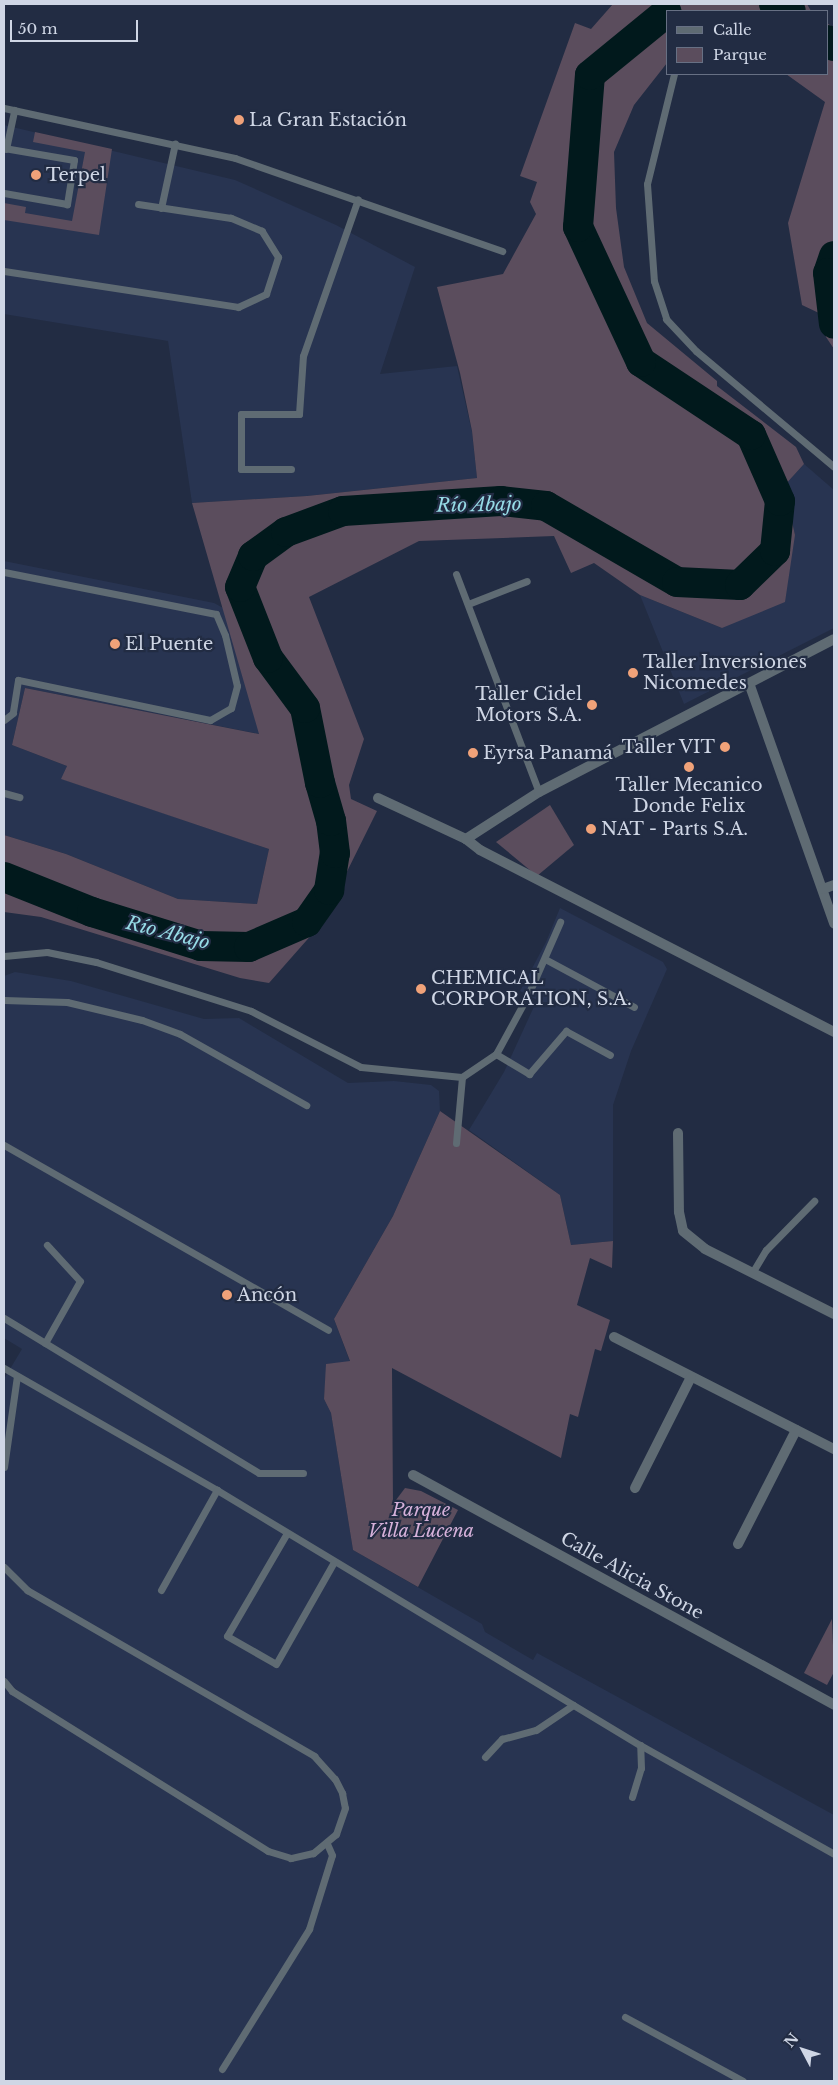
<!DOCTYPE html>
<html>
<head>
<meta charset="utf-8">
<style>
  body { margin:0 }
  #map { position:relative; width:838px; height:2085px; overflow:hidden; background:#222c43; font-family:"Libre Baskerville",serif }
  div>[style] { position:absolute }
  [style*='--x'] { left:calc(var(--x)*1px); top:calc(var(--y)*1px); width:calc(var(--w)*1px); rotate:calc(var(--a)*1deg) }
  .built>* { inset:0; background:#283451 }
  .green>* { inset:0; background:#5b4d5d }
  .river>* { height:30px; margin:-15px; padding:0 15px; transform-origin:15px; border-radius:15px; background:#01191c }
  .lane>* { height:7px; margin:-3.5px; padding:0 3.5px; transform-origin:3.5px; border-radius:3.5px; background:#5f6b73 }
  .street>* { height:10px; margin:-5px; padding:0 5px; transform-origin:5px; border-radius:5px; background:#5f6b73 }
  .dots>* { width:14px; height:14px; translate:-50% -50%; box-sizing:border-box; border:2px solid #222c43; border-radius:50% }
  span { translate:-50% -50%; white-space:nowrap; text-align:center; line-height:1.15; -webkit-text-stroke:4.5px #222c43; paint-order:stroke }
  .poi-label { font-size:18px; color:#cfd6e5 }
  .left { translate:0 -50%; text-align:left }
  .right { translate:-100% -50%; text-align:right }
  .park-label { font-size:18px; color:#d6b1da; font-style:italic }
  .street-label { font-size:18px; color:#cfd6e5 }
  .water-label { font-size:19px; color:#96dbe6; font-style:italic }
  .frame { position:absolute; inset:0; border:5px solid #cfd6e5; pointer-events:none }
  .legend { position:absolute; left:666px; top:10px; width:162px; height:65px; box-sizing:border-box; background:#222c43; border:1px solid #677084; margin:0; padding:6px 9px; list-style:none; font-size:15px; color:#cfd6e5 }
  .legend li { display:flex; align-items:center; gap:10px; height:25px }
  .legend b { width:25px; border:1px solid #677084 }
  .north { position:absolute; left:778px; top:2025px; width:50px; height:50px; -webkit-text-stroke:4px #222c43; paint-order:stroke; rotate:310deg; font-size:14px; font-weight:700; line-height:20px; text-align:center; color:#cfd6e5 }
  .north::after { content:''; display:block; margin:auto; width:18px; height:22px; background:#cfd6e5; clip-path:polygon(50% 0,100% 100%,50% 72%,0 100%) }
  .scale { position:absolute; left:10px; top:20px; width:128px; height:22px; box-sizing:border-box; border:2px solid #cfd6e5; border-top:0; padding-left:6px; font-size:15px; line-height:18px; white-space:nowrap; color:#cfd6e5; -webkit-text-stroke:4px #222c43; paint-order:stroke }
</style>
</head>
<body>
<div id="map">
  <div class="built">
    <i style="clip-path:polygon(4px 125px,235px 180px,336px 225px,415px 267px,380px 374px,457px 366px,472px 432px,477px 478px,307px 496px,192px 503px,168px 341px,4px 314px)"></i>
    <i style="clip-path:polygon(804px 464px,834px 490px,834px 628px,684px 704px,640px 595px,722px 628px,795px 535px,784px 486px)"></i>
    <i style="clip-path:polygon(4px 561px,214px 603px,225px 609px,260px 734px,25px 688px,12px 745px,67px 766px,62px 779px,269px 849px,257px 904px,178px 899px,66px 854px,4px 835px)"></i>
    <i style="clip-path:polygon(560px 908px,663px 962px,667px 969px,631px 1051px,613px 1105px,613px 1241px,571px 1245px,560px 1195px,469px 1130px,504px 1072px,537px 1000px,520px 991px,546px 942px)"></i>
    <i style="clip-path:polygon(15px 972px,71px 981px,204px 1019px,239px 1018px,348px 1083px,394px 1081px,431px 1085px,439px 1091px,440px 1111px,393px 1216px,334px 1319px,350px 1362px,327px 1364px,324px 1399px,331px 1413px,353px 1550px,482px 1624px,485px 1632px,533px 1660px,537px 1653px,834px 1815px,834px 2081px,4px 2081px,4px 1379px,22px 1349px,4px 1338px,4px 976px)"></i>
  </div>
  <div class="green">
    <i style="clip-path:polygon(613px 4px,807px 4px,811px 11px,667px 11px,667px 63px,634px 105px,614px 152px,616px 208px,624px 267px,647px 323px,717px 381px,717px 386px,796px 447px,804px 464px,784px 486px,795px 535px,785px 602px,722px 628px,640px 595px,594px 563px,571px 573px,554px 536px,419px 541px,309px 597px,364px 739px,349px 785px,351px 799px,377px 811px,321px 924px,269px 983px,240px 978px,41px 917px,4px 912px,4px 835px,66px 854px,178px 899px,257px 904px,269px 849px,61px 779px,67px 766px,12px 745px,25px 688px,259px 734px,192px 503px,307px 496px,477px 478px,472px 431px,460px 373px,437px 287px,503px 274px,536px 214px,530px 202px,537px 182px,520px 176px,575px 23px,591px 29px)"></i>
    <i style="clip-path:polygon(827px 23px,834px 28px,834px 349px,826px 337px,821px 314px,802px 305px,788px 223px,825px 102px,786px 74px,827px 74px)"></i>
    <i style="clip-path:polygon(35px 132px,112px 149px,99px 235px,4px 220px,4px 203px,26px 207px,25px 213px,72px 221px,85px 152px,33px 142px)"></i>
    <i style="clip-path:polygon(550px 805px,574px 845px,537px 876px,496px 842px)"></i>
    <i style="clip-path:polygon(440px 1111px,560px 1195px,571px 1245px,613px 1241px,612px 1268px,590px 1258px,577px 1305px,610px 1320px,601px 1351px,595px 1349px,578px 1417px,570px 1414px,561px 1458px,392px 1368px,393px 1504px,405px 1488px,421px 1491px,458px 1510px,418px 1587px,353px 1550px,331px 1413px,324px 1399px,326px 1364px,350px 1361px,334px 1319px,393px 1216px)"></i>
    <i style="clip-path:polygon(832px 1619px,834px 1672px,827px 1685px,804px 1673px)"></i>
  </div>
  <div class="river">
    <i style="--x:774;--y:4;--w:18;--a:22"></i>
    <i style="--x:827;--y:40;--w:9;--a:41"></i>
    <i style="--x:834;--y:256;--w:18;--a:109"></i>
    <i style="--x:828;--y:273;--w:51;--a:83.3"></i>
    <i style="--x:4;--y:877;--w:95;--a:21.7"></i>
    <i style="--x:92;--y:912;--w:114;--a:17.3"></i>
    <i style="--x:201;--y:946;--w:48;--a:1.2"></i>
    <i style="--x:249;--y:947;--w:63;--a:-23.3"></i>
    <i style="--x:307;--y:922;--w:39;--a:-55"></i>
    <i style="--x:329;--y:890;--w:37;--a:-81"></i>
    <i style="--x:335;--y:853;--w:32;--a:-97"></i>
    <i style="--x:331;--y:821;--w:40;--a:-106"></i>
    <i style="--x:320;--y:783;--w:76;--a:-101.3"></i>
    <i style="--x:305;--y:708;--w:62;--a:-126.5"></i>
    <i style="--x:268;--y:658;--w:76;--a:-111.5"></i>
    <i style="--x:240;--y:587;--w:34;--a:-67"></i>
    <i style="--x:253;--y:556;--w:41;--a:-36"></i>
    <i style="--x:286;--y:532;--w:61;--a:-20.2"></i>
    <i style="--x:343;--y:511;--w:158;--a:-3.6"></i>
    <i style="--x:501;--y:501;--w:45;--a:6.3"></i>
    <i style="--x:546;--y:506;--w:151;--a:30.1"></i>
    <i style="--x:677;--y:582;--w:63;--a:2.7"></i>
    <i style="--x:740;--y:585;--w:49;--a:-44.2"></i>
    <i style="--x:775;--y:551;--w:50;--a:-84.3"></i>
    <i style="--x:780;--y:501;--w:72;--a:-113.7"></i>
    <i style="--x:751;--y:435;--w:132;--a:-146.4"></i>
    <i style="--x:641;--y:362;--w:149;--a:-115"></i>
    <i style="--x:578;--y:227;--w:152;--a:-85.5"></i>
    <i style="--x:590;--y:75;--w:99;--a:-39.3"></i>
  </div>
  <div class="lane">
    <i style="--x:674;--y:74;--w:113;--a:103.8"></i>
    <i style="--x:647;--y:184;--w:97;--a:85.9"></i>
    <i style="--x:654;--y:281;--w:40;--a:72"></i>
    <i style="--x:666;--y:319;--w:44;--a:46.8"></i>
    <i style="--x:696;--y:351;--w:180;--a:40"></i>
    <i style="--x:4;--y:108;--w:236;--a:12.2"></i>
    <i style="--x:235;--y:158;--w:283;--a:19.2"></i>
    <i style="--x:4;--y:148;--w:71;--a:9.7"></i>
    <i style="--x:74;--y:160;--w:45;--a:99"></i>
    <i style="--x:67;--y:204;--w:64;--a:-170.1"></i>
    <i style="--x:6;--y:149;--w:40;--a:-78"></i>
    <i style="--x:161;--y:208;--w:66;--a:-77.8"></i>
    <i style="--x:4;--y:271;--w:237;--a:8.7"></i>
    <i style="--x:238;--y:307;--w:31;--a:-25"></i>
    <i style="--x:266;--y:294;--w:39;--a:-72"></i>
    <i style="--x:278;--y:257;--w:31;--a:-122"></i>
    <i style="--x:262;--y:231;--w:34;--a:-157"></i>
    <i style="--x:231;--y:218;--w:94;--a:-171.4"></i>
    <i style="--x:291;--y:469;--w:50;--a:180"></i>
    <i style="--x:241;--y:469;--w:55;--a:-90"></i>
    <i style="--x:241;--y:414;--w:58;--a:0"></i>
    <i style="--x:299;--y:414;--w:58;--a:-86.1"></i>
    <i style="--x:303;--y:356;--w:166;--a:-70.7"></i>
    <i style="--x:4;--y:572;--w:216;--a:11.2"></i>
    <i style="--x:216;--y:614;--w:23;--a:67"></i>
    <i style="--x:225;--y:635;--w:52;--a:76.8"></i>
    <i style="--x:237;--y:686;--w:23;--a:105"></i>
    <i style="--x:231;--y:708;--w:24;--a:150"></i>
    <i style="--x:210;--y:720;--w:196;--a:-168.2"></i>
    <i style="--x:18;--y:680;--w:33;--a:99"></i>
    <i style="--x:13;--y:713;--w:11;--a:142"></i>
    <i style="--x:456;--y:574;--w:233;--a:69.2"></i>
    <i style="--x:468;--y:604;--w:63;--a:-21.3"></i>
    <i style="--x:4;--y:793;--w:16;--a:15"></i>
    <i style="--x:4;--y:956;--w:43;--a:-5.3"></i>
    <i style="--x:47;--y:952;--w:50;--a:11.5"></i>
    <i style="--x:96;--y:962;--w:163;--a:17.5"></i>
    <i style="--x:251;--y:1011;--w:123;--a:27"></i>
    <i style="--x:361;--y:1067;--w:101;--a:5.7"></i>
    <i style="--x:462;--y:1077;--w:41;--a:-34.1"></i>
    <i style="--x:496;--y:1054;--w:67;--a:-61.5"></i>
    <i style="--x:528;--y:995;--w:80;--a:-66.3"></i>
    <i style="--x:545;--y:959;--w:101;--a:28.3"></i>
    <i style="--x:4;--y:1000;--w:63;--a:1.8"></i>
    <i style="--x:67;--y:1002;--w:77;--a:13.5"></i>
    <i style="--x:142;--y:1020;--w:40;--a:20.2"></i>
    <i style="--x:180;--y:1034;--w:145;--a:29.4"></i>
    <i style="--x:496;--y:1054;--w:39;--a:31"></i>
    <i style="--x:529;--y:1074;--w:57;--a:-49.3"></i>
    <i style="--x:566;--y:1031;--w:50;--a:28.6"></i>
    <i style="--x:456;--y:1143;--w:66;--a:-84.8"></i>
    <i style="--x:4;--y:1145;--w:373;--a:29.7"></i>
    <i style="--x:752;--y:1273;--w:27;--a:-59"></i>
    <i style="--x:766;--y:1250;--w:69;--a:-45.6"></i>
    <i style="--x:4;--y:1318;--w:298;--a:31.3"></i>
    <i style="--x:259;--y:1473;--w:44;--a:0"></i>
    <i style="--x:45;--y:1343;--w:71;--a:-60.6"></i>
    <i style="--x:80;--y:1281;--w:49;--a:-132.5"></i>
    <i style="--x:4;--y:1368;--w:245;--a:29.8"></i>
    <i style="--x:217;--y:1490;--w:494;--a:31.1"></i>
    <i style="--x:640;--y:1745;--w:223;--a:29.3"></i>
    <i style="--x:4;--y:1467;--w:92;--a:-81.9"></i>
    <i style="--x:287;--y:1533;--w:119;--a:120.2"></i>
    <i style="--x:227;--y:1636;--w:56;--a:29.7"></i>
    <i style="--x:276;--y:1664;--w:117;--a:-60.4"></i>
    <i style="--x:4;--y:1567;--w:33;--a:45"></i>
    <i style="--x:27;--y:1590;--w:332;--a:30"></i>
    <i style="--x:314;--y:1756;--w:31;--a:48"></i>
    <i style="--x:335;--y:1779;--w:16;--a:63"></i>
    <i style="--x:342;--y:1793;--w:15;--a:79"></i>
    <i style="--x:345;--y:1808;--w:28;--a:109"></i>
    <i style="--x:336;--y:1834;--w:30;--a:140"></i>
    <i style="--x:313;--y:1853;--w:23;--a:167"></i>
    <i style="--x:291;--y:1858;--w:24;--a:-163"></i>
    <i style="--x:268;--y:1851;--w:302;--a:-148"></i>
    <i style="--x:12;--y:1691;--w:13;--a:-129"></i>
    <i style="--x:161;--y:1590;--w:115;--a:-60.8"></i>
    <i style="--x:485;--y:1757;--w:25;--a:-47"></i>
    <i style="--x:502;--y:1739;--w:35;--a:-15"></i>
    <i style="--x:536;--y:1730;--w:45;--a:-34"></i>
    <i style="--x:632;--y:1797;--w:30;--a:-73"></i>
    <i style="--x:641;--y:1768;--w:23;--a:-92"></i>
    <i style="--x:625;--y:2017;--w:134;--a:28.5"></i>
    <i style="--x:222;--y:2069;--w:165;--a:-58.1"></i>
    <i style="--x:309;--y:1929;--w:77;--a:-72.7"></i>
    <i style="--x:332;--y:1855;--w:12;--a:-114"></i>
  </div>
  <div class="street">
    <i style="--x:749;--y:683;--w:255;--a:70.5"></i>
    <i style="--x:378;--y:798;--w:97;--a:25"></i>
    <i style="--x:466;--y:839;--w:18;--a:38"></i>
    <i style="--x:480;--y:850;--w:398;--a:27.2"></i>
    <i style="--x:466;--y:839;--w:87;--a:-32.8"></i>
    <i style="--x:539;--y:792;--w:332;--a:-27.4"></i>
    <i style="--x:823;--y:889;--w:12;--a:-20"></i>
    <i style="--x:678;--y:1133;--w:79;--a:89.3"></i>
    <i style="--x:679;--y:1212;--w:19;--a:78"></i>
    <i style="--x:683;--y:1231;--w:28;--a:39"></i>
    <i style="--x:705;--y:1249;--w:144;--a:26.7"></i>
    <i style="--x:614;--y:1337;--w:247;--a:27"></i>
    <i style="--x:413;--y:1475;--w:480;--a:28.6"></i>
    <i style="--x:635;--y:1488;--w:124;--a:-63.2"></i>
    <i style="--x:738;--y:1544;--w:128;--a:-63"></i>
  </div>
  <div class="dots">
    <i style="left:239px;top:120px;background:#f0a279"></i>
    <i style="left:36px;top:175px;background:#f0a279"></i>
    <i style="left:115px;top:644px;background:#f0a279"></i>
    <i style="left:633px;top:673px;background:#f0a279"></i>
    <i style="left:592px;top:705px;background:#f0a279"></i>
    <i style="left:725px;top:747px;background:#f0a279"></i>
    <i style="left:473px;top:753px;background:#f0a279"></i>
    <i style="left:689px;top:767px;background:#f0a279"></i>
    <i style="left:591px;top:829px;background:#f0a279"></i>
    <i style="left:421px;top:989px;background:#f0a279"></i>
    <i style="left:227px;top:1295px;background:#f0a279"></i>
  </div>
  <div class="poi-label">
    <span class="left" style="left:249px;top:120px">La Gran Estación</span>
    <span class="left" style="left:46px;top:175px">Terpel</span>
    <span class="left" style="left:125px;top:644px">El Puente</span>
    <span class="left" style="left:643px;top:673px">Taller Inversiones<br>Nicomedes</span>
    <span class="right" style="left:582px;top:705px">Taller Cidel<br>Motors S.A.</span>
    <span class="right" style="left:715px;top:747px">Taller VIT</span>
    <span class="left" style="left:483px;top:753px">Eyrsa Panamá</span>
    <span style="left:689px;top:796px">Taller Mecanico<br>Donde Felix</span>
    <span class="left" style="left:601px;top:829px">NAT - Parts S.A.</span>
    <span class="left" style="left:431px;top:989px">CHEMICAL<br>CORPORATION, S.A.</span>
    <span class="left" style="left:237px;top:1295px">Ancón</span>
  </div>
  <div class="park-label">
    <span style="left:421px;top:1521px">Parque<br>Villa Lucena</span>
  </div>
  <div class="street-label">
    <span style="left:632px;top:1576px;rotate:29deg">Calle Alicia Stone</span>
  </div>
  <div class="water-label">
    <span style="left:479px;top:505px;rotate:-1deg">Río Abajo</span>
    <span style="left:168px;top:933px;rotate:14deg">Río Abajo</span>
  </div>
  <div class="frame"></div>
  <ul class="legend">
  <li><b style="height:6px;background:#5f6b73"></b>Calle</li>
  <li><b style="height:14px;background:#5b4d5d"></b>Parque</li>
  </ul>
  <div class="north">N</div>
  <div class="scale">50 m</div>
</div>
</body>
</html>
